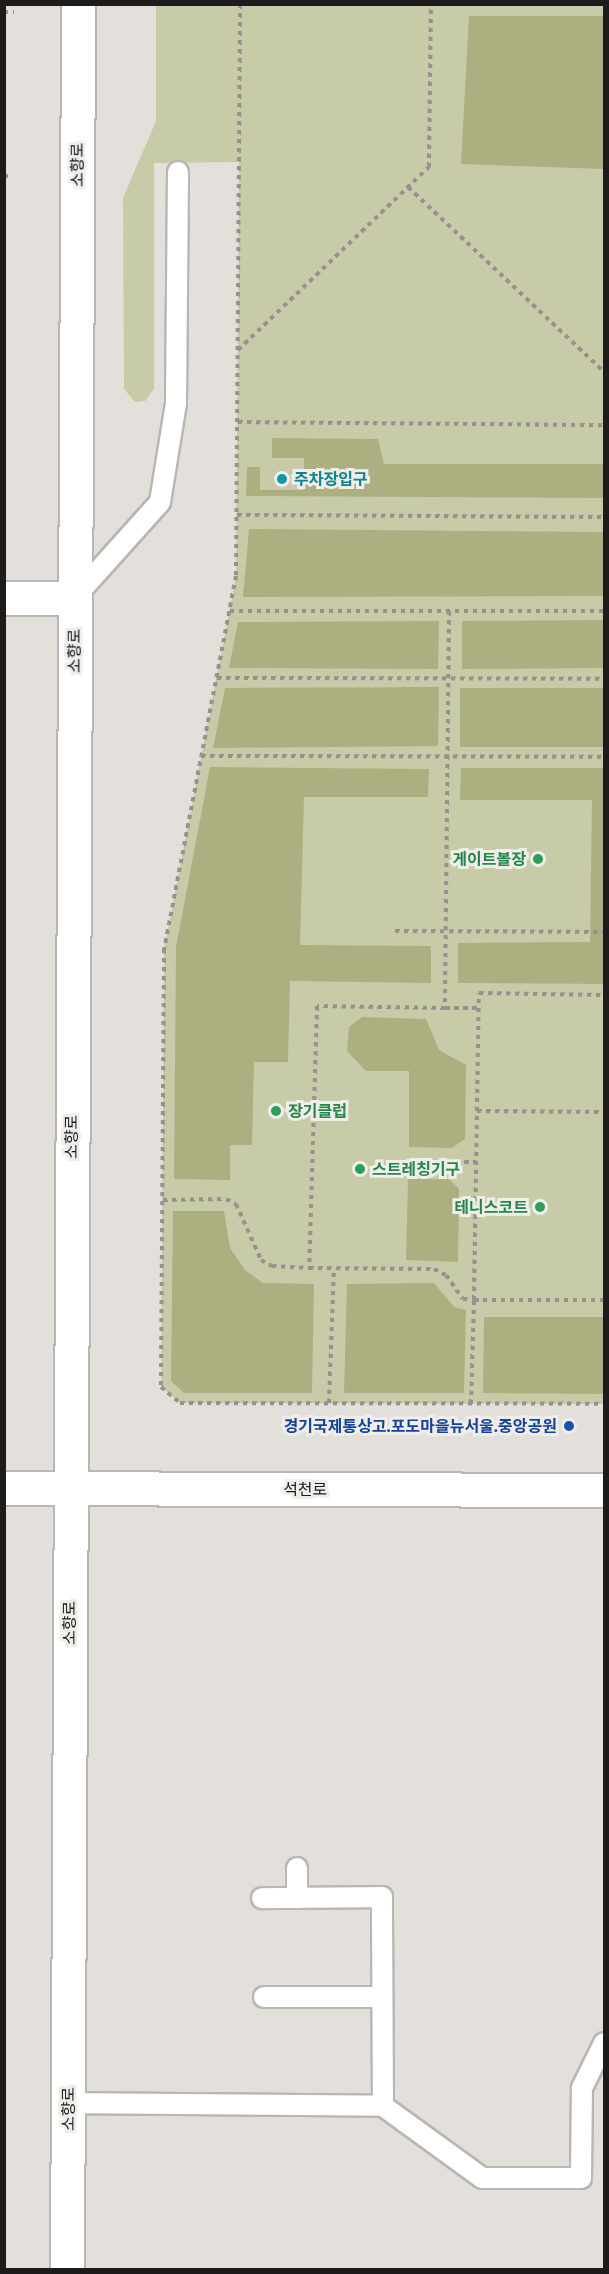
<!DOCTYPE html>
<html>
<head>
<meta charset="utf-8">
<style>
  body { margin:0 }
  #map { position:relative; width:609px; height:2274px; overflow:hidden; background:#e3e0dc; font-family:Commissioner,"Noto Sans KR",sans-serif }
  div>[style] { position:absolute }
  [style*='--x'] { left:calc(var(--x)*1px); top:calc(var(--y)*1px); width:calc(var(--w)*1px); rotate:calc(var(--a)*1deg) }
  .green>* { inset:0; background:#c8cba8 }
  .forest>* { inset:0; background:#acb080 }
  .path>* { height:4px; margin-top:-2px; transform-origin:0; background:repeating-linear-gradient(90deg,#959290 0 4.5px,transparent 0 9px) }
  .roads { filter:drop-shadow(2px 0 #b9b6b3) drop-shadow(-2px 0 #b9b6b3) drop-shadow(0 2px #b9b6b3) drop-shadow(0 -2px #b9b6b3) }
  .service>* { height:20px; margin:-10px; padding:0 10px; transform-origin:10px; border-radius:10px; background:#fff }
  .minor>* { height:33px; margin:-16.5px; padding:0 16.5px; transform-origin:16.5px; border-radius:16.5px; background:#fff }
  .tertiary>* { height:33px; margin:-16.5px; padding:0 16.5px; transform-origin:16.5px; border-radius:16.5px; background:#fff }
  .dots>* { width:16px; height:16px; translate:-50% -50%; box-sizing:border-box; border:3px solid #f0eeea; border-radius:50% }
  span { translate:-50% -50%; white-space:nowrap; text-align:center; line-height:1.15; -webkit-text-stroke:6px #f0eeea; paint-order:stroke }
  .street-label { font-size:16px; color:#1d1c1b }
  .culture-label { font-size:16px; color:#0d838f; font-weight:700 }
  .left { translate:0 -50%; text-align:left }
  .leisure-label { font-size:16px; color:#27864d; font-weight:700 }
  .right { translate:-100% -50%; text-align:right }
  .transit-label { font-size:16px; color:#164399; font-weight:700 }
  .frame { position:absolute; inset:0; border:6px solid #1d1c1b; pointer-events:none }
</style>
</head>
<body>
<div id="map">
  <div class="green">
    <i style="clip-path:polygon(156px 5px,604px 5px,604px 1404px,180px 1403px,161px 1387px,164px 949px,236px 576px,239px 162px,154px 163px,154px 389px,145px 401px,135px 402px,124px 389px,123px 198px,156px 121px)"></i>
  </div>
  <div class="forest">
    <i style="clip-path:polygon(469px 16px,604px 16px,604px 169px,461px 164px)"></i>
    <i style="clip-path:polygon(272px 438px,378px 439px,384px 464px,604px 464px,604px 498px,246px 496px,247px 467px,260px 467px,260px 490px,304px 490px,304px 458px,272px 458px)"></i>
    <i style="clip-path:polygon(249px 529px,604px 532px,604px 596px,243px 597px)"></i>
    <i style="clip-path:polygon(604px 620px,604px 668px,462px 669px,462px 621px)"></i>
    <i style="clip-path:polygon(439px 621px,438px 669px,229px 668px,238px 622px)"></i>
    <i style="clip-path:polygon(439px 687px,438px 746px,213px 748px,225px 688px)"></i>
    <i style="clip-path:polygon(460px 688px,604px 688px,604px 747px,460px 747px)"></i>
    <i style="clip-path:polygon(210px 767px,429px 769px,428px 797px,304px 797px,300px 945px,431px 946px,431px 983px,290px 981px,288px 1062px,254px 1062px,252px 1145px,230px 1145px,230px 1180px,174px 1179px,176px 947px)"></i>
    <i style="clip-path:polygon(461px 768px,604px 768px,604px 984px,458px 983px,458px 943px,590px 942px,592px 800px,460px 800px)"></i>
    <i style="clip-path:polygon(362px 1017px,426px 1019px,439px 1050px,466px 1065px,465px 1139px,452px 1148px,409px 1147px,409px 1071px,366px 1071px,347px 1051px,349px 1027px)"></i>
    <i style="clip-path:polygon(408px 1179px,449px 1179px,459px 1189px,458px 1262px,406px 1260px)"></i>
    <i style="clip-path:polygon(173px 1211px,224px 1211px,230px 1248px,245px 1270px,263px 1283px,314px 1284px,312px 1393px,184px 1393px,171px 1381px)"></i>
    <i style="clip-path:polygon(434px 1283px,454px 1307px,466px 1310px,464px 1393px,344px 1393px,347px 1284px)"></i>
    <i style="clip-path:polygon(484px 1317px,604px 1317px,604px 1394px,483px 1393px)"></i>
  </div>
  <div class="path">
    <i style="--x:240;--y:4;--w:572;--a:90.4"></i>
    <i style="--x:236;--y:576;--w:380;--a:100.9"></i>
    <i style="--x:164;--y:949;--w:438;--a:90.4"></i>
    <i style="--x:161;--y:1387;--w:25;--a:40"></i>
    <i style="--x:180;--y:1403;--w:424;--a:0.1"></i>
    <i style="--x:4;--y:12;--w:10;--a:0"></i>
    <i style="--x:4;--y:176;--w:9;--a:0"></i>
    <i style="--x:408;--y:187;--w:270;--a:43.3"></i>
    <i style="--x:238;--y:350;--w:265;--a:-43.8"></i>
    <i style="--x:429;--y:167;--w:163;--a:-89.3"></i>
    <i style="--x:238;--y:422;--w:366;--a:0.5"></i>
    <i style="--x:237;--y:515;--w:367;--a:0.3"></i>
    <i style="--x:230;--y:611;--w:374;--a:0"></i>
    <i style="--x:449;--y:611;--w:397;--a:90.6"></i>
    <i style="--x:445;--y:1008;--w:128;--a:-179.1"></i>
    <i style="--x:317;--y:1006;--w:262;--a:91.7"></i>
    <i style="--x:309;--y:1268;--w:125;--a:0.5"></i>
    <i style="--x:434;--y:1269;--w:13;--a:27"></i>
    <i style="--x:446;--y:1275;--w:29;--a:55"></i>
    <i style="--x:463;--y:1299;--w:11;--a:5"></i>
    <i style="--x:474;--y:1300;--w:307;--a:-89.1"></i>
    <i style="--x:479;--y:993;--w:125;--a:0.9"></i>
    <i style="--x:217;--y:678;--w:387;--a:0.1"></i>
    <i style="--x:201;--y:756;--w:403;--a:0.1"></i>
    <i style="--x:395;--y:931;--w:209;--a:0.3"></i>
    <i style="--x:445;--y:1008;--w:34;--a:0"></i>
    <i style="--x:477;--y:1111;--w:127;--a:0.5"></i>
    <i style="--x:410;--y:1162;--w:66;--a:0"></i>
    <i style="--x:163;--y:1200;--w:63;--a:-0.9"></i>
    <i style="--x:226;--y:1199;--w:11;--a:27"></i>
    <i style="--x:236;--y:1204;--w:61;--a:65.9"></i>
    <i style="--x:261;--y:1260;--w:13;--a:29"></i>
    <i style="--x:272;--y:1266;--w:37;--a:3"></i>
    <i style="--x:329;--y:1403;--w:135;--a:-87.9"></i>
    <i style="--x:471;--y:1404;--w:104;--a:-88.3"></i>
    <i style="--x:474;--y:1300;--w:130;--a:0"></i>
  </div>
  <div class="roads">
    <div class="service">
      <i style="--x:74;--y:598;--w:129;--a:-48.1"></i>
      <i style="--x:160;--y:502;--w:100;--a:-80.8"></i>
      <i style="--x:176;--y:403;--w:231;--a:-89.5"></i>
      <i style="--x:297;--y:1898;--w:30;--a:-90"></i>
      <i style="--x:264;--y:1997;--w:118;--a:0"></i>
      <i style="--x:68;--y:2103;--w:315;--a:0.5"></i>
      <i style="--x:383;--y:2106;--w:209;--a:-90.3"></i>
      <i style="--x:382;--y:1897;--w:120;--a:179.5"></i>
      <i style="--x:383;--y:2106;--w:122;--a:36"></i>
      <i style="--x:482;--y:2178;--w:99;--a:0"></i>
      <i style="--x:581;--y:2178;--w:90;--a:-89.4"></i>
      <i style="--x:582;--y:2088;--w:50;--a:-63.9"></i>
    </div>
    <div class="minor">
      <i style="--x:4;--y:598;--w:70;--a:0"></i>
    </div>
    <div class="tertiary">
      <i style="--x:4;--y:1488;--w:600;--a:0.19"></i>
      <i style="--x:67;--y:2270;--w:2266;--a:-89.72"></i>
    </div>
  </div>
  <div class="dots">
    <i style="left:282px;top:479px;background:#0f9aa8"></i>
    <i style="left:538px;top:859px;background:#2e9e5b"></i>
    <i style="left:276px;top:1111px;background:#2e9e5b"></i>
    <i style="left:360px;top:1169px;background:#2e9e5b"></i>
    <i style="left:540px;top:1207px;background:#2e9e5b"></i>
    <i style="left:569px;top:1426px;background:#1a4fb4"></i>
  </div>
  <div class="street-label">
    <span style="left:77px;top:165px;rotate:-90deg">소향로</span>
    <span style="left:74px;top:651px;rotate:-90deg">소향로</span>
    <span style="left:71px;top:1137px;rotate:-90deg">소향로</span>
    <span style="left:305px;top:1489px">석천로</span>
    <span style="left:69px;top:1623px;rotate:-90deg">소향로</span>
    <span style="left:68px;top:2109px;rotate:-90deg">소향로</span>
  </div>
  <div class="culture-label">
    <span class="left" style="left:294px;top:479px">주차장입구</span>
  </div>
  <div class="leisure-label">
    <span class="right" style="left:526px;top:859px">게이트볼장</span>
    <span class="left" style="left:288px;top:1111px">장기클럽</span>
    <span class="left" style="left:372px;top:1169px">스트레칭기구</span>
    <span class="right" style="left:528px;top:1207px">테니스코트</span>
  </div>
  <div class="transit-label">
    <span class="right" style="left:557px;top:1426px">경기국제통상고.포도마을뉴서울.중앙공원</span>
  </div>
  <div class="frame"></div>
</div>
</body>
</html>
